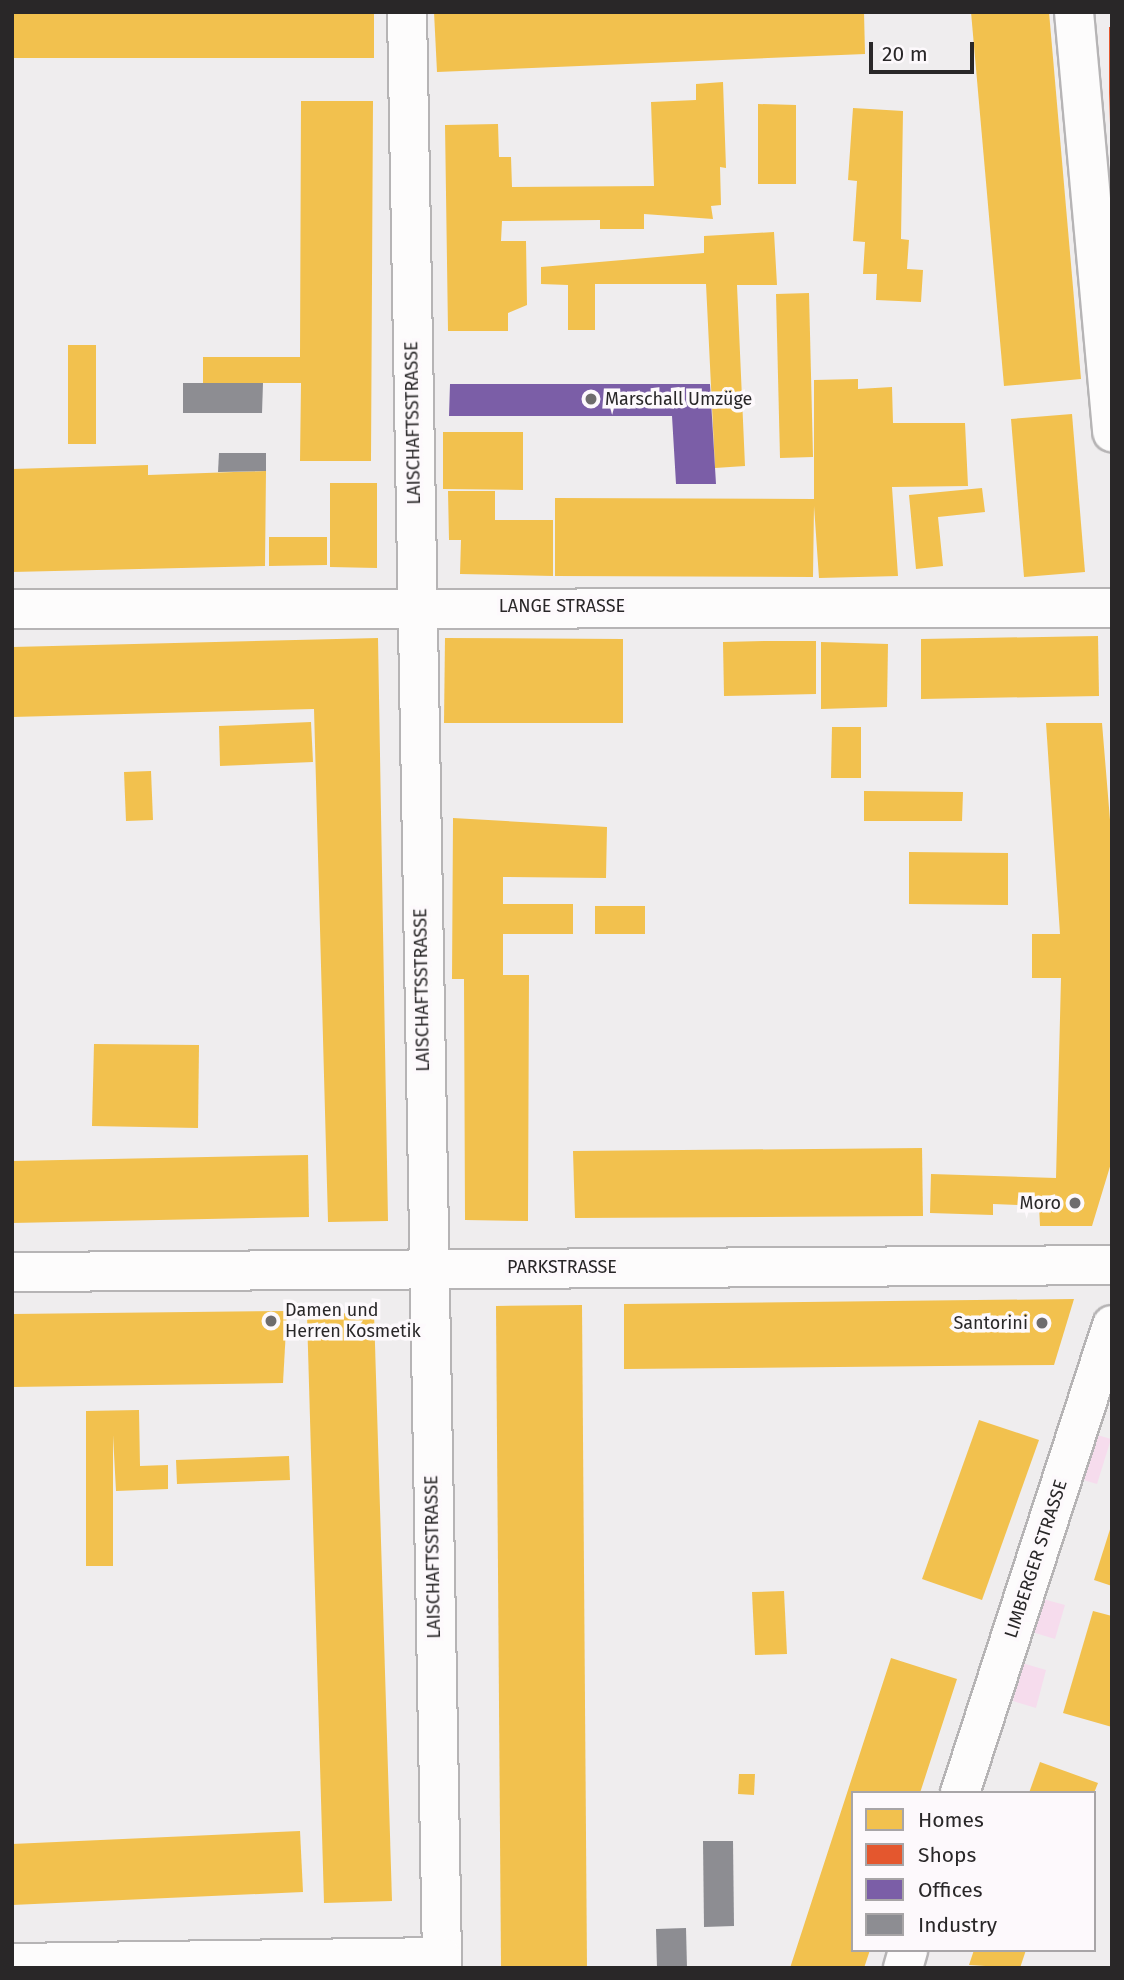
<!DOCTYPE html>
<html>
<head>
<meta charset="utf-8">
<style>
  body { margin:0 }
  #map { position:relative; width:1124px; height:1980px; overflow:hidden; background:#efedee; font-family:"Fira Sans",sans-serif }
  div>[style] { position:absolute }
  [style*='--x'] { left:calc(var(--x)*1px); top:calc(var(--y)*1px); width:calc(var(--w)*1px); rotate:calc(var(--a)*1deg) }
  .green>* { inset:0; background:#f6dced }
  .homes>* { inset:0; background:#f2c14e }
  .shops>* { inset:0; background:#e4572e }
  .offices>* { inset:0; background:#7b5ea7 }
  .industry>* { inset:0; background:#8d8d92 }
  .roads { filter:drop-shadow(2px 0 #b6b4b5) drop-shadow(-2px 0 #b6b4b5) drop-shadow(0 2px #b6b4b5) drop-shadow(0 -2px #b6b4b5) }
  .street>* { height:38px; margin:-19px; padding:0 19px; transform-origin:19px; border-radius:19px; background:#fdfcfc }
  .dots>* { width:19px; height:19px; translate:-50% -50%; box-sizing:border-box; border:4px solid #fdf9fc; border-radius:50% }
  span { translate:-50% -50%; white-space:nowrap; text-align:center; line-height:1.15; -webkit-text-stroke:7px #fdf9fc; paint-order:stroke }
  .poi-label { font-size:18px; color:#292728 }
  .left { translate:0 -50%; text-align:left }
  .right { translate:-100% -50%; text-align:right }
  .street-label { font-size:18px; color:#292728 }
  .frame { position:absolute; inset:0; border:14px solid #292728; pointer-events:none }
  .legend { position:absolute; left:851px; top:1791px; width:245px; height:161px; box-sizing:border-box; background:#fdf9fc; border:2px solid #a8a5a7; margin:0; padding:9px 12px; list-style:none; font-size:21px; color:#292728 }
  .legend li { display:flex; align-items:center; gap:14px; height:35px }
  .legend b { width:35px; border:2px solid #a8a5a7 }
  .scale { position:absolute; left:869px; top:42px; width:105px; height:32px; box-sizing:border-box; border:4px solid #292728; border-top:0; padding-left:9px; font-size:21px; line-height:24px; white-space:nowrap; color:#292728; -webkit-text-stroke:5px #fdf9fc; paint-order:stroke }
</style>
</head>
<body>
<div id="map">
  <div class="green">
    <i style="clip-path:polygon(1087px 1432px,1111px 1439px,1097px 1484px,1080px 1479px)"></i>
    <i style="clip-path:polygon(1043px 1599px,1065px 1605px,1055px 1639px,1032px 1632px)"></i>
    <i style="clip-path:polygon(1022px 1663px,1046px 1670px,1036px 1708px,1013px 1701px)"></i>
  </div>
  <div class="homes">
    <i style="clip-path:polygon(12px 12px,374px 12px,374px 58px,12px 58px)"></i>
    <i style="clip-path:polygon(434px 12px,864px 12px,865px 54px,437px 72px)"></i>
    <i style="clip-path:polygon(971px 12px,1049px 12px,1081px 379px,1004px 386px)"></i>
    <i style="clip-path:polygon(723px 82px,726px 168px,720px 167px,721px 205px,711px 206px,713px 219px,644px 214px,644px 229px,600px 229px,600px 220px,502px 221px,501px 241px,526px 241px,527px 305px,508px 313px,508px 331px,448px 331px,445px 125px,498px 124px,499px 157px,511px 157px,512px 187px,654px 186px,651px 102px,696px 100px,696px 84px)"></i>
    <i style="clip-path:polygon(301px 101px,373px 101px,371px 461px,300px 461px,301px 383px,203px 383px,203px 357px,300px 357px)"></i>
    <i style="clip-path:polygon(758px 104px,796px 105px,796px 184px,758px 184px)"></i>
    <i style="clip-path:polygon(853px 108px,903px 111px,901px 239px,909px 240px,907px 269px,923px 270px,921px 302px,876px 300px,877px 274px,863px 274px,865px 242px,853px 241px,857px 181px,848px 180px)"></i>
    <i style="clip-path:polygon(774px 232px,777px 285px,737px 285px,745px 466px,715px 468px,706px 284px,595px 284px,595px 330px,568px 330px,568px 285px,541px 284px,541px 267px,704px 253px,704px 236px)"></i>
    <i style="clip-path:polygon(809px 293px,813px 457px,780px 458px,776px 294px)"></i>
    <i style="clip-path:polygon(68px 345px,96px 345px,96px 444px,68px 444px)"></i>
    <i style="clip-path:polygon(858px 379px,858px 389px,892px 387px,893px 423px,965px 423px,968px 486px,892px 487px,898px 576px,819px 578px,814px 506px,813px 577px,555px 576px,555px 498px,814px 499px,814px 380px)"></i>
    <i style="clip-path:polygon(1072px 414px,1085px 572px,1024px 577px,1011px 419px)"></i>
    <i style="clip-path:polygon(443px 432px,523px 432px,523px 490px,443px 489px)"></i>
    <i style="clip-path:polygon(148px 465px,148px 475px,266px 471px,265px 566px,12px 572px,12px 469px)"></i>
    <i style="clip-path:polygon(330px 483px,377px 483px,377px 568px,330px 567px)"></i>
    <i style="clip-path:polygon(982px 488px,985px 512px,938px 517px,943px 566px,916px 569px,909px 495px)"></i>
    <i style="clip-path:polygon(448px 491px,495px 491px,495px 520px,553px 520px,553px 576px,460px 574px,461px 540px,449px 540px)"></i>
    <i style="clip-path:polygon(269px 537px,327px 537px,327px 565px,269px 566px)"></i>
    <i style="clip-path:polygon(1098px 636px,1099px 696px,921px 699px,921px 639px)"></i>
    <i style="clip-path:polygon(378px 638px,388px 1221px,328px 1222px,314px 709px,12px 717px,12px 647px)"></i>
    <i style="clip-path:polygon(445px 638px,623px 639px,623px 723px,444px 723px)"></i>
    <i style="clip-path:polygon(764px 641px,816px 641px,816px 694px,724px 696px,723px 642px)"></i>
    <i style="clip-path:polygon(821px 642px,888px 644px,887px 707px,821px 709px)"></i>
    <i style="clip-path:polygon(311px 722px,313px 762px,220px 766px,219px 726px)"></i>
    <i style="clip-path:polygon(1046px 723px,1102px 723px,1112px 844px,1112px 1160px,1092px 1226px,1040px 1226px,1039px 1206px,993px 1204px,993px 1215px,930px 1213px,931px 1174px,1056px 1178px,1061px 978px,1032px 978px,1032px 934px,1060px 934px)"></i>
    <i style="clip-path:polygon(832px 727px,861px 727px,861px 778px,831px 778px)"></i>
    <i style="clip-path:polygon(151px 771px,153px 820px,126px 821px,124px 772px)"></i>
    <i style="clip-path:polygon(864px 791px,963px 792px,962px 821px,864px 821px)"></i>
    <i style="clip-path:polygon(453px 818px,607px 827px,606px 878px,503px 877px,503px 904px,573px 904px,573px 934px,503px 934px,503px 975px,529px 975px,528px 1221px,465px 1220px,464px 979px,452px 979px)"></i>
    <i style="clip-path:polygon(909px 852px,1008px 853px,1008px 905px,909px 904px)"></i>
    <i style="clip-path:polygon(595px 906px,645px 906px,645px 934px,595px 934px)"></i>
    <i style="clip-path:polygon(94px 1044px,199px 1045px,198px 1128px,92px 1126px)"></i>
    <i style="clip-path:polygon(922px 1148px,923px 1216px,575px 1218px,573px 1151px)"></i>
    <i style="clip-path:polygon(308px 1155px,309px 1217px,12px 1223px,12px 1161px)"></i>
    <i style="clip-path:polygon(1074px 1299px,1054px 1365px,624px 1369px,624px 1304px)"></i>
    <i style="clip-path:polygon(582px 1305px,587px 1968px,501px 1968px,496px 1306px)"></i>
    <i style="clip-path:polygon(287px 1311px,283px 1383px,12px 1387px,12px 1314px)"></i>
    <i style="clip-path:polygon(374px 1312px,392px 1901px,324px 1903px,307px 1315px)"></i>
    <i style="clip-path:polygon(139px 1410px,140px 1466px,168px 1465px,168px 1489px,116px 1491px,113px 1435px,113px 1566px,86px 1566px,86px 1411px)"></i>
    <i style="clip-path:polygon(979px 1420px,1039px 1440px,982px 1600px,922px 1579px)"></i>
    <i style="clip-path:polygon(289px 1456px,290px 1480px,177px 1484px,176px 1460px)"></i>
    <i style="clip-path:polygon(1112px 1523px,1112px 1586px,1094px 1580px)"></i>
    <i style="clip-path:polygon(784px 1591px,787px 1654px,755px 1655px,752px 1592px)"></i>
    <i style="clip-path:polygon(1093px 1611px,1112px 1616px,1112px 1727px,1063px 1713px)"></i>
    <i style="clip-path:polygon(891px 1658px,957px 1679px,920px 1793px,853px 1793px,853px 1950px,870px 1950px,864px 1968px,790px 1968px)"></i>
    <i style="clip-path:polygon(1040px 1762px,1098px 1783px,1094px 1793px,1029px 1793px)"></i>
    <i style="clip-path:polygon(739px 1774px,755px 1774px,754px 1795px,738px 1794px)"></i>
    <i style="clip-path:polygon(300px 1831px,303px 1892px,12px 1905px,12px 1844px)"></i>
    <i style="clip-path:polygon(974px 1950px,1026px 1950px,1020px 1968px,969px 1965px)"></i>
  </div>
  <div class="shops">
    <i style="clip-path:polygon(1109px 27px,1112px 27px,1109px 125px)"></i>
  </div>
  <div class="offices">
    <i style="clip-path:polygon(450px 384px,710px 384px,716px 484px,676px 484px,672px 416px,449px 416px)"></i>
  </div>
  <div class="industry">
    <i style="clip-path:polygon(183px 383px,263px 383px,262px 413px,183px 413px)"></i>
    <i style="clip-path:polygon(219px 453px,266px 453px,266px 471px,218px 472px)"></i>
    <i style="clip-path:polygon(703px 1841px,733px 1841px,734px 1926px,704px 1927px)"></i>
    <i style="clip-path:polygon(686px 1928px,687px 1968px,657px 1968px,656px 1929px)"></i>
  </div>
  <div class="roads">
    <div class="street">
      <i style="--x:407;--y:12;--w:1956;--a:88.97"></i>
      <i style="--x:1074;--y:12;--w:422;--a:84.8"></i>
      <i style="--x:12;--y:609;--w:1100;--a:-0.05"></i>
      <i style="--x:12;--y:1272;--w:1100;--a:-0.36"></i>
      <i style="--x:960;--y:1793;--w:492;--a:-72"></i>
      <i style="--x:12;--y:1963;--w:430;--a:-0.8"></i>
      <i style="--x:903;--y:1968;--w:19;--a:-74"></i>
    </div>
  </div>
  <div class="dots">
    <i style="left:591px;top:399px;background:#6e6c6d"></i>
    <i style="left:1075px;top:1203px;background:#6e6c6d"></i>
    <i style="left:271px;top:1321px;background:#6e6c6d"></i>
    <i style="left:1042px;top:1323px;background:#6e6c6d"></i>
  </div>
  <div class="poi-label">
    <span class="left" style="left:605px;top:399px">Marschall Umzüge</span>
    <span class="right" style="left:1061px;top:1203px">Moro</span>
    <span class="left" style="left:285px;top:1321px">Damen und<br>Herren Kosmetik</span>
    <span class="right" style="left:1028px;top:1323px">Santorini</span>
  </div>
  <div class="street-label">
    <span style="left:413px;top:423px;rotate:-91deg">LAISCHAFTSSTRASSE</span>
    <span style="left:562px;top:606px">LANGE STRASSE</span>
    <span style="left:422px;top:990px;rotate:-91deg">LAISCHAFTSSTRASSE</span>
    <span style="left:562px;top:1267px">PARKSTRASSE</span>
    <span style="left:433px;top:1557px;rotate:-91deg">LAISCHAFTSSTRASSE</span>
    <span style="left:1036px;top:1559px;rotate:-72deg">LIMBERGER STRASSE</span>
  </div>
  <div class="frame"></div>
  <ul class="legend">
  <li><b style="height:19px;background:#f2c14e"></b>Homes</li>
  <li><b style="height:19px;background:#e4572e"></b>Shops</li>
  <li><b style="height:19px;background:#7b5ea7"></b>Offices</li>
  <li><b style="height:19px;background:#8d8d92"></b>Industry</li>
  </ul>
  <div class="scale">20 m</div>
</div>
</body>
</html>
